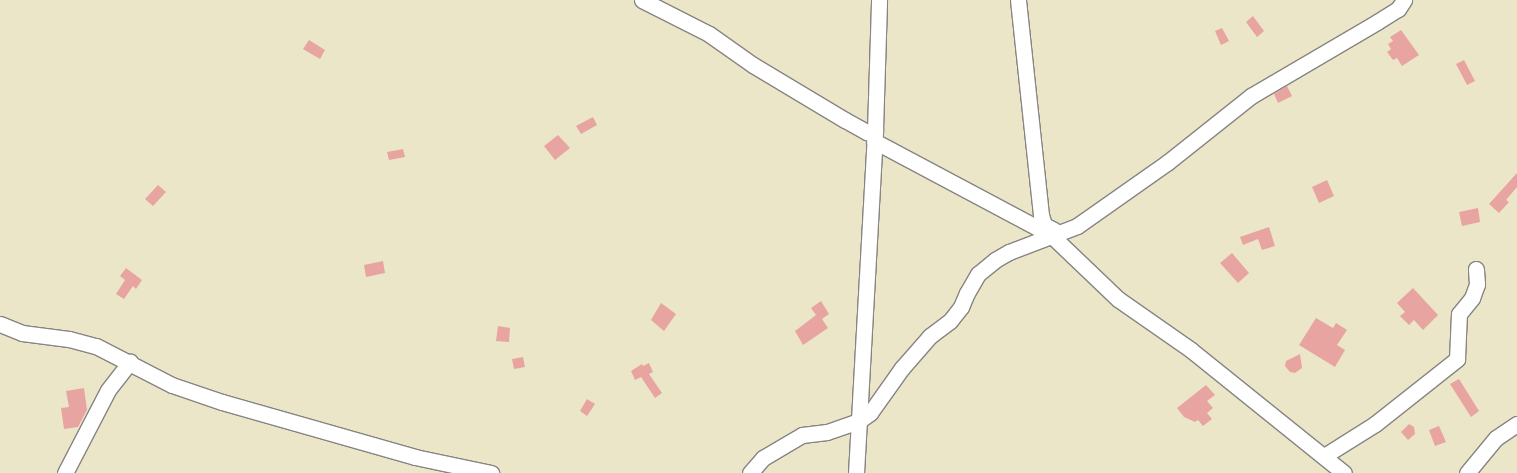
<!DOCTYPE html>
<html>
<head>
<meta charset="utf-8">
<style>
  body { margin:0 }
  #map { position:relative; width:1517px; height:473px; overflow:hidden; background:#ece6c9; font-family:"Indie Flower",sans-serif }
  div>[style] { position:absolute }
  [style*='--x'] { left:calc(var(--x)*1px); top:calc(var(--y)*1px); width:calc(var(--w)*1px); rotate:calc(var(--a)*1deg) }
  .building>* { inset:0; background:#e7a4a1 }
  .roads { filter:drop-shadow(1px 0 #878482) drop-shadow(-1px 0 #878482) drop-shadow(0 1px #878482) drop-shadow(0 -1px #878482) }
  .minor>* { height:15px; margin:-7.5px; padding:0 7.5px; transform-origin:7.5px; border-radius:7.5px; background:#fff }
  span { translate:-50% -50%; white-space:nowrap; text-align:center; line-height:1.15; -webkit-text-stroke:4px #fbf7ec; paint-order:stroke }
</style>
</head>
<body>
<div id="map">
  <div class="building">
    <i style="clip-path:polygon(1253px 16px,1264px 31px,1257px 37px,1246px 22px)"></i>
    <i style="clip-path:polygon(1222px 28px,1229px 41px,1221px 45px,1215px 31px)"></i>
    <i style="clip-path:polygon(1401px 30px,1419px 55px,1402px 66px,1397px 58px,1393px 60px,1387px 52px,1391px 49px,1388px 44px,1393px 41px,1390px 37px)"></i>
    <i style="clip-path:polygon(309px 40px,325px 50px,320px 59px,303px 49px)"></i>
    <i style="clip-path:polygon(1464px 60px,1475px 81px,1467px 85px,1456px 64px)"></i>
    <i style="clip-path:polygon(1287px 86px,1292px 96px,1278px 103px,1274px 94px)"></i>
    <i style="clip-path:polygon(593px 117px,597px 125px,581px 134px,576px 126px)"></i>
    <i style="clip-path:polygon(558px 135px,570px 148px,555px 160px,544px 146px)"></i>
    <i style="clip-path:polygon(403px 149px,405px 157px,389px 160px,387px 152px)"></i>
    <i style="clip-path:polygon(1517px 173px,1517px 187px,1506px 200px,1509px 202px,1499px 213px,1489px 204px)"></i>
    <i style="clip-path:polygon(1327px 180px,1334px 196px,1319px 203px,1312px 187px)"></i>
    <i style="clip-path:polygon(158px 185px,166px 192px,153px 206px,145px 199px)"></i>
    <i style="clip-path:polygon(1478px 208px,1480px 222px,1462px 226px,1459px 212px)"></i>
    <i style="clip-path:polygon(1269px 227px,1275px 246px,1262px 250px,1258px 239px,1243px 245px,1240px 237px)"></i>
    <i style="clip-path:polygon(1232px 253px,1249px 273px,1238px 283px,1220px 263px)"></i>
    <i style="clip-path:polygon(383px 261px,385px 273px,366px 277px,364px 265px)"></i>
    <i style="clip-path:polygon(126px 268px,142px 280px,136px 289px,133px 286px,124px 299px,116px 294px,125px 280px,120px 276px)"></i>
    <i style="clip-path:polygon(1413px 288px,1438px 315px,1423px 330px,1414px 320px,1409px 325px,1400px 316px,1405px 312px,1397px 303px)"></i>
    <i style="clip-path:polygon(821px 301px,829px 314px,822px 319px,828px 328px,803px 345px,795px 331px,816px 315px,811px 308px)"></i>
    <i style="clip-path:polygon(661px 303px,676px 314px,664px 331px,651px 320px)"></i>
    <i style="clip-path:polygon(1316px 318px,1333px 328px,1336px 323px,1347px 330px,1337px 345px,1345px 350px,1335px 367px,1299px 345px)"></i>
    <i style="clip-path:polygon(498px 326px,510px 328px,509px 342px,496px 341px)"></i>
    <i style="clip-path:polygon(1300px 354px,1302px 368px,1295px 373px,1290px 372px,1285px 366px,1286px 361px)"></i>
    <i style="clip-path:polygon(523px 357px,525px 367px,514px 369px,512px 359px)"></i>
    <i style="clip-path:polygon(649px 363px,653px 372px,649px 374px,662px 393px,655px 398px,641px 377px,635px 380px,631px 371px,642px 364px,643px 366px)"></i>
    <i style="clip-path:polygon(1459px 379px,1479px 411px,1471px 417px,1450px 384px)"></i>
    <i style="clip-path:polygon(1206px 385px,1215px 395px,1207px 401px,1213px 408px,1207px 413px,1212px 419px,1203px 426px,1198px 420px,1195px 422px,1184px 417px,1177px 408px)"></i>
    <i style="clip-path:polygon(84px 388px,87px 410px,78px 427px,64px 429px,61px 408px,69px 407px,66px 391px)"></i>
    <i style="clip-path:polygon(587px 399px,595px 404px,587px 416px,580px 411px)"></i>
    <i style="clip-path:polygon(1409px 424px,1414px 427px,1415px 434px,1408px 440px,1401px 432px)"></i>
    <i style="clip-path:polygon(1439px 426px,1446px 442px,1435px 446px,1429px 430px)"></i>
  </div>
  <div class="roads">
    <div class="minor">
      <i style="--x:642;--y:0;--w:75;--a:26.9"></i>
      <i style="--x:709;--y:34;--w:54;--a:35.2"></i>
      <i style="--x:753;--y:65;--w:107;--a:30.9"></i>
      <i style="--x:845;--y:120;--w:25;--a:29"></i>
      <i style="--x:867;--y:132;--w:8;--a:-14"></i>
      <i style="--x:1018;--y:0;--w:216;--a:83.9"></i>
      <i style="--x:1041;--y:215;--w:10;--a:73"></i>
      <i style="--x:1044;--y:225;--w:11;--a:27"></i>
      <i style="--x:874;--y:141;--w:200;--a:28"></i>
      <i style="--x:1051;--y:235;--w:93;--a:43.7"></i>
      <i style="--x:1118;--y:299;--w:89;--a:34.9"></i>
      <i style="--x:1191;--y:350;--w:196;--a:38.8"></i>
      <i style="--x:0;--y:324;--w:24;--a:22"></i>
      <i style="--x:22;--y:333;--w:47;--a:7.3"></i>
      <i style="--x:69;--y:339;--w:28;--a:15"></i>
      <i style="--x:96;--y:346;--w:85;--a:27.2"></i>
      <i style="--x:172;--y:385;--w:53;--a:18.8"></i>
      <i style="--x:222;--y:402;--w:201;--a:15.9"></i>
      <i style="--x:415;--y:457;--w:78;--a:11.9"></i>
      <i style="--x:1324;--y:456;--w:60;--a:-32.1"></i>
      <i style="--x:1375;--y:424;--w:105;--a:-38.4"></i>
      <i style="--x:1457;--y:359;--w:45;--a:-87.5"></i>
      <i style="--x:1459;--y:314;--w:21;--a:-51"></i>
      <i style="--x:1472;--y:298;--w:15;--a:-70"></i>
      <i style="--x:1477;--y:284;--w:15;--a:-94"></i>
      <i style="--x:65;--y:473;--w:93;--a:-62.6"></i>
      <i style="--x:108;--y:390;--w:36;--a:-52"></i>
      <i style="--x:750;--y:473;--w:20;--a:-49"></i>
      <i style="--x:763;--y:458;--w:45;--a:-30.5"></i>
      <i style="--x:802;--y:435;--w:25;--a:-7"></i>
      <i style="--x:827;--y:432;--w:34;--a:-19"></i>
      <i style="--x:859;--y:421;--w:14;--a:-36"></i>
      <i style="--x:870;--y:413;--w:55;--a:-54.6"></i>
      <i style="--x:902;--y:368;--w:43;--a:-48.8"></i>
      <i style="--x:930;--y:336;--w:25;--a:-37"></i>
      <i style="--x:950;--y:321;--w:18;--a:-52"></i>
      <i style="--x:961;--y:307;--w:15;--a:-67"></i>
      <i style="--x:967;--y:293;--w:22;--a:-60"></i>
      <i style="--x:978;--y:274;--w:22;--a:-39"></i>
      <i style="--x:995;--y:260;--w:16;--a:-30"></i>
      <i style="--x:1009;--y:252;--w:73;--a:-20.9"></i>
      <i style="--x:1077;--y:226;--w:111;--a:-35.1"></i>
      <i style="--x:1168;--y:162;--w:106;--a:-38.5"></i>
      <i style="--x:1251;--y:96;--w:146;--a:-30.4"></i>
      <i style="--x:1377;--y:22;--w:25;--a:-32"></i>
      <i style="--x:1398;--y:9;--w:11;--a:-56"></i>
      <i style="--x:856;--y:473;--w:344;--a:-86.8"></i>
      <i style="--x:875;--y:130;--w:130;--a:-88.2"></i>
      <i style="--x:1467;--y:473;--w:45;--a:-50.4"></i>
      <i style="--x:1496;--y:438;--w:25;--a:-34"></i>
    </div>
  </div>
</div>
</body>
</html>
